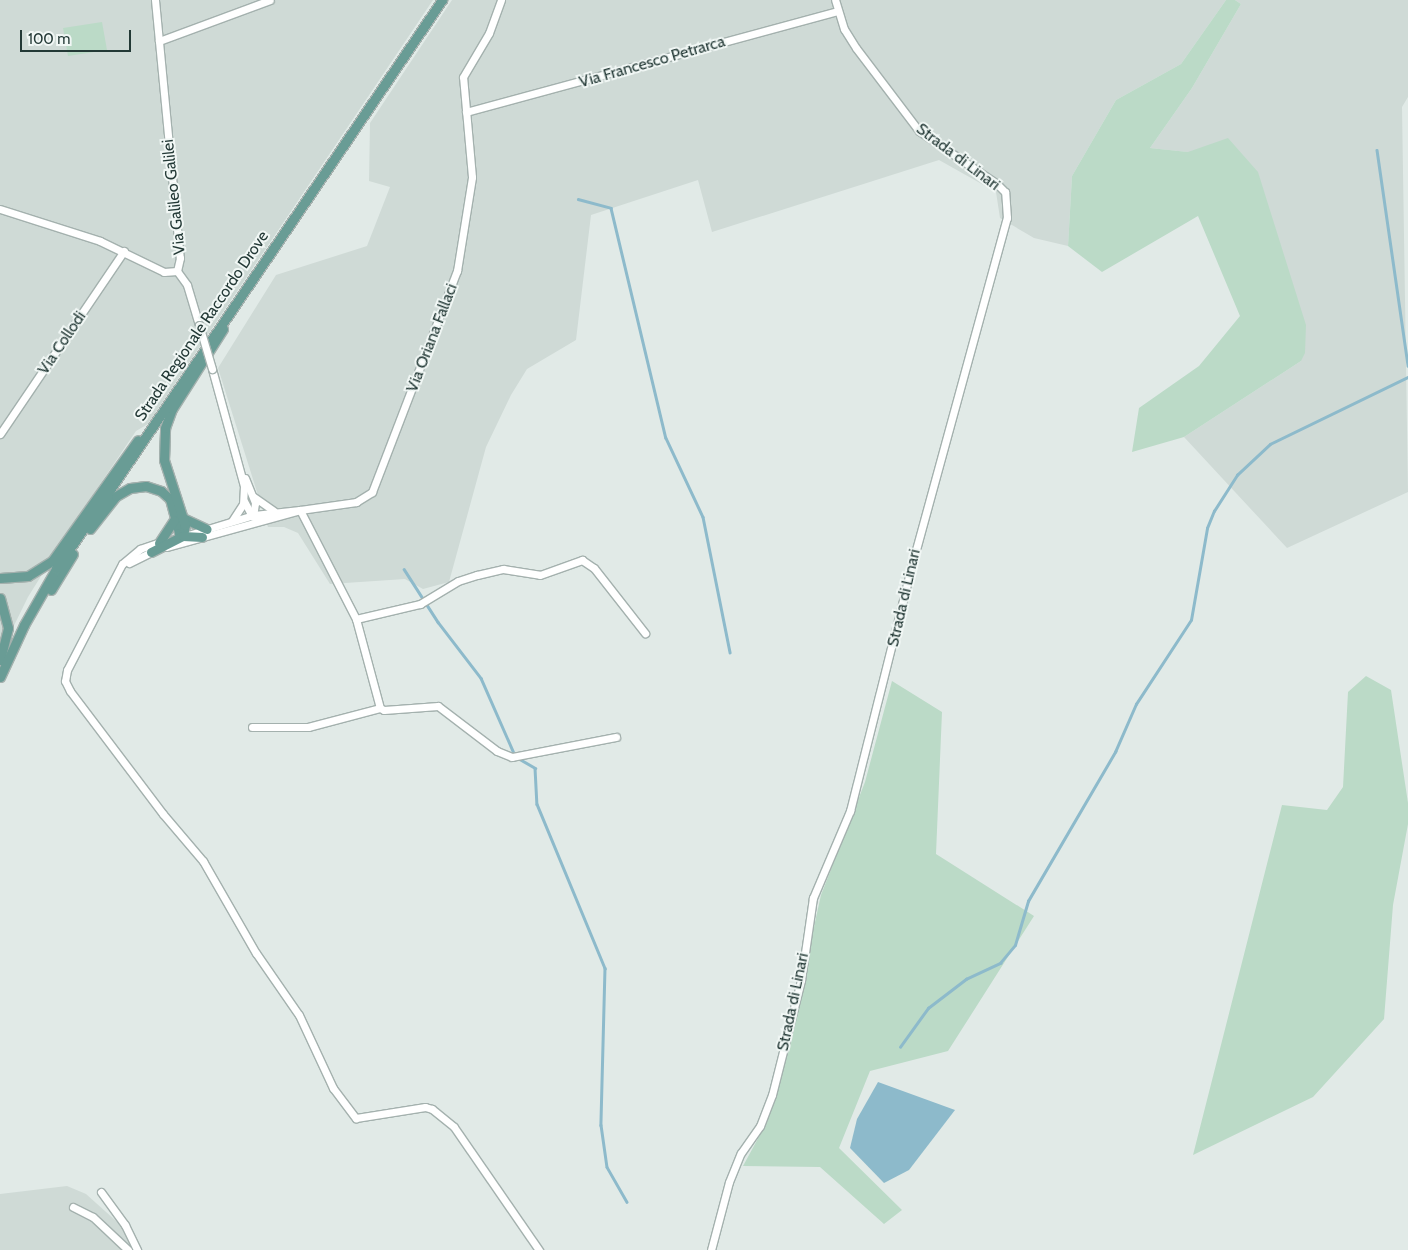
<!DOCTYPE html>
<html>
<head>
<meta charset="utf-8">
<style>
  body { margin:0 }
  #map { position:relative; width:1408px; height:1250px; overflow:hidden; background:#e1eae7; font-family:Cabin,sans-serif }
  div>[style] { position:absolute }
  [style*='--x'] { left:calc(var(--x)*1px); top:calc(var(--y)*1px); width:calc(var(--w)*1px); rotate:calc(var(--a)*1deg) }
  .built>* { inset:0; background:#cfdad6 }
  .green>* { inset:0; background:#bbdac7 }
  .water>* { inset:0; background:#8dbacb }
  .stream>* { height:2.5px; margin:-1.25px; padding:0 1.25px; transform-origin:1.25px; border-radius:1.25px; background:#8dbacb }
  .roads { filter:drop-shadow(1px 0 #a4b1ae) drop-shadow(-1px 0 #a4b1ae) drop-shadow(0 1px #a4b1ae) drop-shadow(0 -1px #a4b1ae) }
  .minor>* { height:7px; margin:-3.5px; padding:0 3.5px; transform-origin:3.5px; border-radius:3.5px; background:#fff }
  .major>* { height:9px; margin:-4.5px; padding:0 4.5px; transform-origin:4.5px; border-radius:4.5px; background:#699c95 }
  .bridges { filter:drop-shadow(1px 0 #a4b1ae) drop-shadow(-1px 0 #a4b1ae) drop-shadow(0 1px #a4b1ae) drop-shadow(0 -1px #a4b1ae) }
  .minor-bridge>* { height:7px; margin:-3.5px; padding:0 3.5px; transform-origin:3.5px; border-radius:3.5px; background:#fff }
  span { translate:-50% -50%; white-space:nowrap; text-align:center; line-height:1.15; -webkit-text-stroke:4px #f1f7f5; paint-order:stroke }
  .street-label { font-size:16px; color:#233936 }
  .scale { position:absolute; left:20px; top:30px; width:111px; height:22px; box-sizing:border-box; border:2px solid #233936; border-top:0; padding-left:6px; font-size:15px; line-height:18px; white-space:nowrap; color:#233936; -webkit-text-stroke:4px #f1f7f5; paint-order:stroke }
</style>
</head>
<body>
<div id="map">
  <div class="built">
    <i style="clip-path:polygon(0 0,433px 0,148px 424px,136px 431px,76px 520px,28px 597px,0 654px)"></i>
    <i style="clip-path:polygon(452px 0,1226px 0,1181px 64px,1116px 100px,1072px 176px,1068px 246px,1034px 238px,1000px 218px,996px 192px,939px 160px,712px 232px,698px 180px,591px 215px,576px 340px,527px 369px,511px 395px,486px 447px,449px 582px,423px 589px,405px 579px,330px 584px,298px 533px,284px 527px,268px 527px,218px 368px,276px 275px,367px 246px,390px 187px,369px 181px,370px 123px)"></i>
    <i style="clip-path:polygon(1235px 0,1408px 0,1408px 97px,1402px 107px,1408px 492px,1287px 548px,1184px 437px,1301px 361px,1188px 152px,1150px 148px,1192px 88px,1241px 4px)"></i>
    <i style="clip-path:polygon(67px 1186px,86px 1194px,125px 1229px,142px 1250px,0 1250px,0 1194px)"></i>
  </div>
  <div class="green">
    <i style="clip-path:polygon(1226px 0,1235px 0,1241px 4px,1192px 88px,1150px 148px,1188px 152px,1228px 138px,1258px 172px,1306px 325px,1305px 353px,1301px 361px,1184px 437px,1132px 452px,1139px 408px,1199px 366px,1240px 316px,1198px 216px,1102px 272px,1068px 246px,1072px 176px,1116px 100px,1181px 64px)"></i>
    <i style="clip-path:polygon(102px 22px,107px 50px,68px 56px,63px 28px)"></i>
    <i style="clip-path:polygon(1366px 676px,1391px 690px,1408px 803px,1408px 824px,1393px 905px,1384px 1019px,1313px 1097px,1193px 1155px,1282px 805px,1327px 810px,1343px 787px,1348px 692px)"></i>
    <i style="clip-path:polygon(892px 681px,942px 712px,936px 854px,1034px 916px,948px 1051px,870px 1071px,839px 1148px,902px 1210px,884px 1224px,820px 1167px,743px 1166px,767px 1122px,780px 1080px,821px 895px,865px 782px)"></i>
  </div>
  <div class="water">
    <i style="clip-path:polygon(878px 1082px,955px 1110px,909px 1170px,884px 1183px,850px 1148px,857px 1119px)"></i>
  </div>
  <div class="stream">
    <i style="--x:1377;--y:150;--w:218;--a:81.8"></i>
    <i style="--x:578;--y:199;--w:34;--a:15"></i>
    <i style="--x:611;--y:208;--w:236;--a:76.6"></i>
    <i style="--x:666;--y:438;--w:87;--a:64.9"></i>
    <i style="--x:703;--y:517;--w:138;--a:78.7"></i>
    <i style="--x:404;--y:569;--w:63;--a:57.3"></i>
    <i style="--x:438;--y:622;--w:71;--a:52.5"></i>
    <i style="--x:481;--y:678;--w:80;--a:66.3"></i>
    <i style="--x:518;--y:758;--w:20;--a:30"></i>
    <i style="--x:535;--y:768;--w:36;--a:87"></i>
    <i style="--x:537;--y:804;--w:178;--a:67.5"></i>
    <i style="--x:605;--y:968;--w:157;--a:91.5"></i>
    <i style="--x:601;--y:1125;--w:42;--a:81.9"></i>
    <i style="--x:607;--y:1167;--w:40;--a:60.3"></i>
    <i style="--x:900;--y:1047;--w:48;--a:-54.3"></i>
    <i style="--x:928;--y:1008;--w:48;--a:-37.3"></i>
    <i style="--x:966;--y:979;--w:38;--a:-25"></i>
    <i style="--x:1000;--y:963;--w:23;--a:-50"></i>
    <i style="--x:1015;--y:945;--w:46;--a:-73.5"></i>
    <i style="--x:1028;--y:901;--w:173;--a:-59.7"></i>
    <i style="--x:1115;--y:752;--w:52;--a:-66.4"></i>
    <i style="--x:1136;--y:704;--w:100;--a:-56.8"></i>
    <i style="--x:1191;--y:620;--w:93;--a:-80.1"></i>
    <i style="--x:1207;--y:528;--w:18;--a:-68"></i>
    <i style="--x:1214;--y:511;--w:43;--a:-57.4"></i>
    <i style="--x:1237;--y:475;--w:45;--a:-43.2"></i>
    <i style="--x:1270;--y:444;--w:153;--a:-25.9"></i>
  </div>
  <div class="roads">
    <div class="minor">
      <i style="--x:155;--y:0;--w:259;--a:84.5"></i>
      <i style="--x:180;--y:258;--w:13;--a:103"></i>
      <i style="--x:159;--y:41;--w:118;--a:-20.3"></i>
      <i style="--x:466;--y:112;--w:385;--a:-15.2"></i>
      <i style="--x:0;--y:209;--w:105;--a:17.7"></i>
      <i style="--x:100;--y:241;--w:71;--a:25.8"></i>
      <i style="--x:164;--y:272;--w:13;--a:-4"></i>
      <i style="--x:177;--y:271;--w:17;--a:54"></i>
      <i style="--x:187;--y:285;--w:42;--a:73.3"></i>
      <i style="--x:212;--y:369;--w:121;--a:74.7"></i>
      <i style="--x:244;--y:486;--w:18;--a:93"></i>
      <i style="--x:243;--y:504;--w:20;--a:123"></i>
      <i style="--x:0;--y:434;--w:221;--a:-55.9"></i>
      <i style="--x:245;--y:478;--w:27;--a:68"></i>
      <i style="--x:255;--y:503;--w:14;--a:98"></i>
      <i style="--x:254;--y:497;--w:24;--a:35"></i>
      <i style="--x:244;--y:501;--w:15;--a:62"></i>
      <i style="--x:251;--y:514;--w:7;--a:27"></i>
      <i style="--x:300;--y:510;--w:123;--a:62.8"></i>
      <i style="--x:356;--y:619;--w:66;--a:-13.2"></i>
      <i style="--x:420;--y:604;--w:44;--a:-31.2"></i>
      <i style="--x:458;--y:581;--w:20;--a:-18"></i>
      <i style="--x:477;--y:575;--w:27;--a:-13"></i>
      <i style="--x:503;--y:569;--w:37;--a:9"></i>
      <i style="--x:540;--y:575;--w:45;--a:-19.7"></i>
      <i style="--x:582;--y:560;--w:14;--a:34"></i>
      <i style="--x:594;--y:568;--w:83;--a:51.9"></i>
      <i style="--x:188;--y:535;--w:69;--a:-16.9"></i>
      <i style="--x:254;--y:515;--w:46;--a:-6.2"></i>
      <i style="--x:163;--y:541;--w:24;--a:161"></i>
      <i style="--x:140;--y:549;--w:23;--a:140"></i>
      <i style="--x:122;--y:564;--w:119;--a:117.4"></i>
      <i style="--x:67;--y:670;--w:11;--a:100"></i>
      <i style="--x:65;--y:681;--w:11;--a:63"></i>
      <i style="--x:70;--y:691;--w:154;--a:52.9"></i>
      <i style="--x:163;--y:814;--w:62;--a:49.6"></i>
      <i style="--x:203;--y:861;--w:106;--a:60.1"></i>
      <i style="--x:256;--y:953;--w:75;--a:55.3"></i>
      <i style="--x:299;--y:1015;--w:81;--a:65"></i>
      <i style="--x:333;--y:1088;--w:38;--a:53"></i>
      <i style="--x:356;--y:1118;--w:70;--a:-9.1"></i>
      <i style="--x:425;--y:1107;--w:7;--a:16"></i>
      <i style="--x:432;--y:1109;--w:28;--a:39"></i>
      <i style="--x:454;--y:1127;--w:150;--a:55.4"></i>
      <i style="--x:167;--y:547;--w:138;--a:-15.5"></i>
      <i style="--x:300;--y:510;--w:57;--a:-8.1"></i>
      <i style="--x:356;--y:502;--w:19;--a:-32"></i>
      <i style="--x:372;--y:492;--w:237;--a:-69"></i>
      <i style="--x:457;--y:271;--w:95;--a:-80.9"></i>
      <i style="--x:472;--y:177;--w:100;--a:-95.1"></i>
      <i style="--x:463;--y:77;--w:51;--a:-59.4"></i>
      <i style="--x:489;--y:33;--w:35;--a:-70"></i>
      <i style="--x:129;--y:563;--w:28;--a:-26"></i>
      <i style="--x:356;--y:619;--w:92;--a:74.9"></i>
      <i style="--x:380;--y:708;--w:4;--a:27"></i>
      <i style="--x:384;--y:710;--w:54;--a:-4.2"></i>
      <i style="--x:438;--y:706;--w:74;--a:37.3"></i>
      <i style="--x:497;--y:751;--w:16;--a:22"></i>
      <i style="--x:512;--y:757;--w:106;--a:-10.9"></i>
      <i style="--x:252;--y:727;--w:56;--a:0"></i>
      <i style="--x:308;--y:727;--w:74;--a:-14.8"></i>
      <i style="--x:101;--y:1192;--w:41;--a:54"></i>
      <i style="--x:125;--y:1225;--w:28;--a:64"></i>
      <i style="--x:73;--y:1207;--w:22;--a:27"></i>
      <i style="--x:93;--y:1217;--w:48;--a:43.3"></i>
      <i style="--x:711;--y:1250;--w:70;--a:-75.2"></i>
      <i style="--x:729;--y:1182;--w:31;--a:-68"></i>
      <i style="--x:741;--y:1153;--w:33;--a:-55"></i>
      <i style="--x:760;--y:1126;--w:33;--a:-69"></i>
      <i style="--x:772;--y:1095;--w:119;--a:-75.8"></i>
      <i style="--x:801;--y:980;--w:83;--a:-81.7"></i>
      <i style="--x:813;--y:898;--w:95;--a:-67"></i>
      <i style="--x:850;--y:811;--w:262;--a:-75.9"></i>
      <i style="--x:914;--y:557;--w:352;--a:-74.7"></i>
      <i style="--x:1007;--y:218;--w:26;--a:-94"></i>
      <i style="--x:1005;--y:192;--w:11;--a:-135"></i>
      <i style="--x:997;--y:184;--w:94;--a:-145.8"></i>
      <i style="--x:919;--y:131;--w:104;--a:-127.2"></i>
      <i style="--x:856;--y:48;--w:22;--a:-122"></i>
      <i style="--x:844;--y:29;--w:30;--a:-107"></i>
    </div>
    <div class="major">
      <i style="--x:183;--y:518;--w:26;--a:25"></i>
      <i style="--x:90;--y:529;--w:42;--a:-51.8"></i>
      <i style="--x:116;--y:496;--w:16;--a:-30"></i>
      <i style="--x:130;--y:488;--w:16;--a:-7"></i>
      <i style="--x:146;--y:486;--w:16;--a:18"></i>
      <i style="--x:161;--y:491;--w:12;--a:42"></i>
      <i style="--x:170;--y:499;--w:35;--a:75"></i>
      <i style="--x:179;--y:533;--w:5;--a:37"></i>
      <i style="--x:183;--y:536;--w:11;--a:-80"></i>
      <i style="--x:185;--y:525;--w:68;--a:-107.9"></i>
      <i style="--x:164;--y:460;--w:32;--a:-88"></i>
      <i style="--x:165;--y:428;--w:20;--a:-70"></i>
      <i style="--x:172;--y:409;--w:95;--a:-57.5"></i>
      <i style="--x:159;--y:543;--w:27;--a:-57"></i>
      <i style="--x:151;--y:552;--w:36;--a:-27"></i>
      <i style="--x:183;--y:536;--w:19;--a:3"></i>
      <i style="--x:0;--y:578;--w:28;--a:-4"></i>
      <i style="--x:28;--y:576;--w:28;--a:-32"></i>
      <i style="--x:52;--y:561;--w:148;--a:-54.6"></i>
      <i style="--x:51;--y:590;--w:42;--a:-58.6"></i>
      <i style="--x:0;--y:598;--w:31;--a:75"></i>
      <i style="--x:8;--y:628;--w:33;--a:104"></i>
      <i style="--x:0;--y:677;--w:57;--a:-65.2"></i>
      <i style="--x:24;--y:625;--w:64;--a:-60.3"></i>
      <i style="--x:56;--y:569;--w:688;--a:-55.85"></i>
    </div>
  </div>
  <div class="bridges">
    <div class="minor-bridge">
      <i style="--x:199;--y:325;--w:46;--a:73.5"></i>
    </div>
  </div>
  <div class="street-label">
    <span style="left:652px;top:62px;rotate:-16deg">Via Francesco Petrarca</span>
    <span style="left:958px;top:157px;rotate:37deg">Strada di Linari</span>
    <span style="left:174px;top:197px;rotate:-96deg">Via Galileo Galilei</span>
    <span style="left:202px;top:326px;rotate:-56deg">Strada Regionale Raccordo Drove</span>
    <span style="left:432px;top:338px;rotate:-69deg">Via Oriana Fallaci</span>
    <span style="left:62px;top:343px;rotate:-56deg">Via Collodi</span>
    <span style="left:904px;top:598px;rotate:-77deg">Strada di Linari</span>
    <span style="left:793px;top:1002px;rotate:-78deg">Strada di Linari</span>
  </div>
  <div class="scale">100 m</div>
</div>
</body>
</html>
